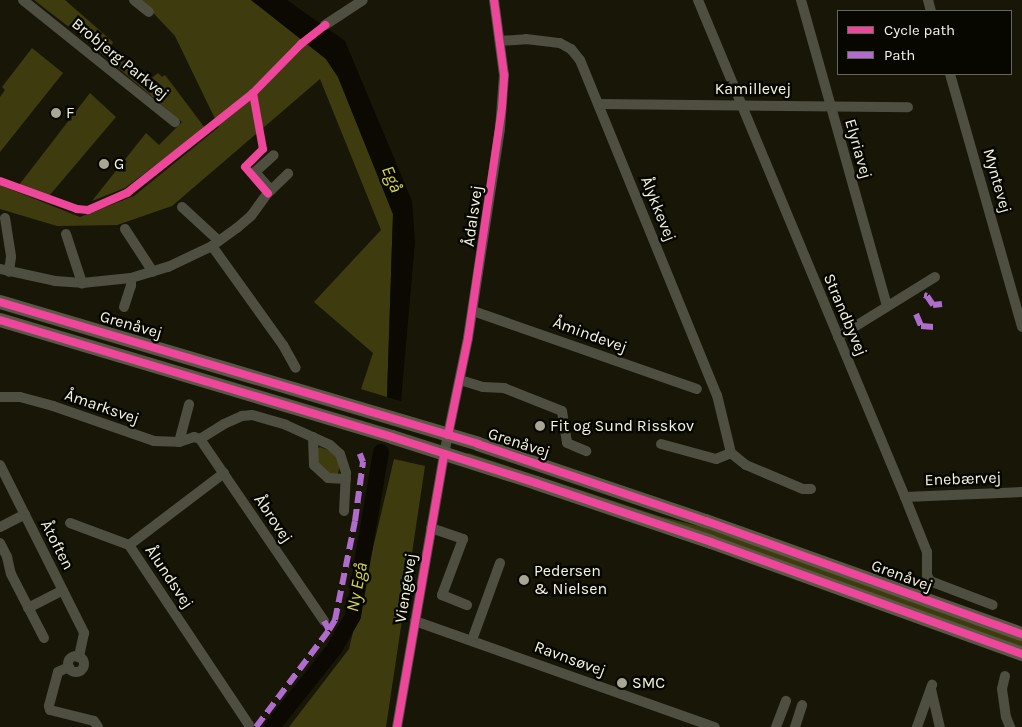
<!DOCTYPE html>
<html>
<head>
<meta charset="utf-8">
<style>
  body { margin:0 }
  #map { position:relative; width:1022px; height:727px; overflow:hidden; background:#181707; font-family:Karla,sans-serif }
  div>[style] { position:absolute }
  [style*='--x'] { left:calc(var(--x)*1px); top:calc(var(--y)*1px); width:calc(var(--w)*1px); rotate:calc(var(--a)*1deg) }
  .green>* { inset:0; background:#3e3c0e }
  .water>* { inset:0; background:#0b0901 }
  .pier>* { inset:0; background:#181707 }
  .river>* { height:16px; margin:-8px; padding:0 8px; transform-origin:8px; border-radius:8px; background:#0b0901 }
  .minor>* { height:10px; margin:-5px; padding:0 5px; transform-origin:5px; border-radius:5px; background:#4e4e41 }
  .minor>.ring { margin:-5px; padding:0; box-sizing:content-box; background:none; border:10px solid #4e4e41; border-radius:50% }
  .major>* { height:14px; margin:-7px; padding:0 7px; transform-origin:7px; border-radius:7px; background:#585845 }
  .quiet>* { height:6px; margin-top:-3px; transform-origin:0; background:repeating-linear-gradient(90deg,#b06ccc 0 12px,transparent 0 18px) }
  .cycleway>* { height:8px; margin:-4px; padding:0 4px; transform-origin:4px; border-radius:4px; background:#ed469a }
  .dots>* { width:14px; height:14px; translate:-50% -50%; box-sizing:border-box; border:2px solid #070700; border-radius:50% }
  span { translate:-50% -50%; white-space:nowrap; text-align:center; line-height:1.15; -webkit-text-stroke:5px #070700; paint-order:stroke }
  .street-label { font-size:16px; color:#f5f5e3 }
  .poi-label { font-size:16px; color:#f5f5e3 }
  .left { translate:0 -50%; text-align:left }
  .water-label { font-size:18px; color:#d8d452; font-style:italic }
  .legend { position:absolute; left:837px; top:10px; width:175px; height:65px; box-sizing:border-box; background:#070700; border:1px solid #66665b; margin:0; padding:6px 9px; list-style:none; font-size:15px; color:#f5f5e3 }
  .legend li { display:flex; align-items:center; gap:10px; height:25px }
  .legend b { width:25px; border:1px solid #66665b }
</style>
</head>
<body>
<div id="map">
  <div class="green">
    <i style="clip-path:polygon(34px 0,65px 0,113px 42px,111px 47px,148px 81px,158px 73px,162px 77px,165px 75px,205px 128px,125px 188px,92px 201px,146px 133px,159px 145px,182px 122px,78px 34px)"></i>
    <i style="clip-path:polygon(141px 0,251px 0,326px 59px,338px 77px,393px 214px,387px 397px,361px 389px,373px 353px,314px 302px,381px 230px,320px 79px,172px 206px,117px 225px,57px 226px,0 209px,0 185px,80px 217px,134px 196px,219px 127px,175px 36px)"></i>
    <i style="clip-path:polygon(32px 48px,63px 73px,0 152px,0 97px,5px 90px,2px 87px)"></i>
    <i style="clip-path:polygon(90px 93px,116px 117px,49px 196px,19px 185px)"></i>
    <i style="clip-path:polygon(320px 447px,336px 453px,340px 464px,338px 474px,328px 474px,318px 465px,317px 449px)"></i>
    <i style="clip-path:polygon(468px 453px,659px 516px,705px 528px,1022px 640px,1022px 648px,467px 455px)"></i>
    <i style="clip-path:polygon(394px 459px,425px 466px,386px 727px,289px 727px,349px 649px)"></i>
  </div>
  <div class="water">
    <i style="clip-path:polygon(251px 0,287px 0,345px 41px,412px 201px,415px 242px,401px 401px,387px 397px,393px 214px,338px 77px,326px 59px)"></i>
  </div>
  <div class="pier">
    <i style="clip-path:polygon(324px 23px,327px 27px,305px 45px,300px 42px)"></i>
  </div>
  <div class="river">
    <i style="--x:272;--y:727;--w:100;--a:-51.5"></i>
    <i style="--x:334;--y:649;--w:38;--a:-60"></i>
    <i style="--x:353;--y:616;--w:166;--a:-80.3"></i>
  </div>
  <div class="minor">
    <i style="--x:23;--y:0;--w:195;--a:38.8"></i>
    <i style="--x:134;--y:0;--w:19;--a:39"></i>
    <i style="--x:698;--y:0;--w:538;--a:67.39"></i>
    <i style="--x:905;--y:497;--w:59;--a:68.2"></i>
    <i style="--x:927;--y:552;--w:23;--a:90"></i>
    <i style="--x:927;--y:575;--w:7;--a:63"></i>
    <i style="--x:930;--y:581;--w:67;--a:20.9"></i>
    <i style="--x:801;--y:0;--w:318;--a:74.3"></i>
    <i style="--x:928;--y:0;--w:11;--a:75"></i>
    <i style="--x:325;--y:25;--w:45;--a:-33.3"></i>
    <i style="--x:500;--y:41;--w:26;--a:-4"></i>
    <i style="--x:526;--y:39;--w:34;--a:7"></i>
    <i style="--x:560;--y:43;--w:13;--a:29"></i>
    <i style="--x:571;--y:49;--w:14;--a:51"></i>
    <i style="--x:580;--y:60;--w:362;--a:67.8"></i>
    <i style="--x:717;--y:395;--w:60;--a:76.4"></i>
    <i style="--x:731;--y:453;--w:19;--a:39"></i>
    <i style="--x:746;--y:465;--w:62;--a:22.8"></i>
    <i style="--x:803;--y:489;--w:8;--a:0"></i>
    <i style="--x:950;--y:74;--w:263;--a:74.1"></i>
    <i style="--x:599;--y:104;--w:309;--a:0.6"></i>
    <i style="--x:271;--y:190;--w:24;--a:-132"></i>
    <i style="--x:255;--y:172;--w:25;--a:-42"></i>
    <i style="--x:182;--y:207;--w:50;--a:42.6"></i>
    <i style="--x:5;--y:218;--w:39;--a:81"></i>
    <i style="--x:11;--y:257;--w:15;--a:98"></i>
    <i style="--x:125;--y:229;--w:51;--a:56.9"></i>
    <i style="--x:66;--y:234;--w:52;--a:71.9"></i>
    <i style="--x:212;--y:246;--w:122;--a:54.4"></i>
    <i style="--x:283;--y:345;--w:26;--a:61"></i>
    <i style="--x:0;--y:269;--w:56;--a:12.3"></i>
    <i style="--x:55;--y:281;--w:27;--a:4"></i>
    <i style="--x:82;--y:283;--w:49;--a:-5.8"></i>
    <i style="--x:131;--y:278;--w:39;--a:-17"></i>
    <i style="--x:168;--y:267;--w:49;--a:-25.5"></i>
    <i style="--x:212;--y:246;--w:31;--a:-36"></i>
    <i style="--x:237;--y:228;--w:18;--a:-41"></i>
    <i style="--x:251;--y:216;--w:29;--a:-54"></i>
    <i style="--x:268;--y:193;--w:28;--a:-44"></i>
    <i style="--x:124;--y:307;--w:22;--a:-72"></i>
    <i style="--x:131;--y:286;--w:8;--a:-90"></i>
    <i style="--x:473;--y:311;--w:237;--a:19.2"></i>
    <i style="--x:838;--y:337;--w:114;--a:-31.7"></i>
    <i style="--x:460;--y:380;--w:24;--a:17"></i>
    <i style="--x:483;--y:387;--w:21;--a:3"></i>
    <i style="--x:504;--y:388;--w:62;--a:21.6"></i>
    <i style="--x:562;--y:411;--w:32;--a:81"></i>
    <i style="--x:567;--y:443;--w:21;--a:23"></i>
    <i style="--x:0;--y:397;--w:20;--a:0"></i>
    <i style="--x:20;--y:397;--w:34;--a:15"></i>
    <i style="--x:53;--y:406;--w:107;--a:19.1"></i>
    <i style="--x:154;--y:441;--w:25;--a:2"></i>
    <i style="--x:179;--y:442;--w:16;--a:-18"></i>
    <i style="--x:194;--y:437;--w:6;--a:18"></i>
    <i style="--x:200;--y:439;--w:220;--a:55.7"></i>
    <i style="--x:313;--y:437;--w:28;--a:88"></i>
    <i style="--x:314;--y:465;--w:19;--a:43"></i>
    <i style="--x:328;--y:478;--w:18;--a:3"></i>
    <i style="--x:200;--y:439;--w:28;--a:-32"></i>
    <i style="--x:224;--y:424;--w:20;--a:-24"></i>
    <i style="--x:242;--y:416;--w:10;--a:-6"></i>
    <i style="--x:252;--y:415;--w:35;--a:16"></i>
    <i style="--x:286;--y:425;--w:48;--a:24.4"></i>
    <i style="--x:330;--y:445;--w:13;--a:42"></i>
    <i style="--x:340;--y:454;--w:20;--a:72"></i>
    <i style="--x:346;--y:473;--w:38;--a:93"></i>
    <i style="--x:179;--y:442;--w:39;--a:-75"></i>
    <i style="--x:661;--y:444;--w:57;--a:15.3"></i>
    <i style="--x:716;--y:459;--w:16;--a:-22"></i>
    <i style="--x:0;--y:465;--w:188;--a:63.4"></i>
    <i style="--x:84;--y:633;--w:25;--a:102"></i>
    <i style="--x:224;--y:473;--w:119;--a:142.8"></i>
    <i style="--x:129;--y:545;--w:216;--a:56.3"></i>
    <i style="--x:905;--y:497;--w:117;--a:-2.4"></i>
    <i style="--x:70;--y:523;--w:63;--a:20.4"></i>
    <i style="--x:0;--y:527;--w:28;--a:-27"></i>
    <i style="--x:431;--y:528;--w:34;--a:19"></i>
    <i style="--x:463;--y:539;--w:60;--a:110.6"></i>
    <i style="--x:442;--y:595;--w:27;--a:22"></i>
    <i style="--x:0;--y:543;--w:16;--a:63"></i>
    <i style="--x:7;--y:557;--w:17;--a:77"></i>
    <i style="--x:11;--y:574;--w:72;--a:62.7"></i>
    <i style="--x:28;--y:608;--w:39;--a:-27"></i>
    <i style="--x:415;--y:621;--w:318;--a:19.5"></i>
    <i style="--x:472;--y:640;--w:82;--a:-70"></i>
    <i class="ring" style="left:68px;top:656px;width:6px;height:6px"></i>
    <i style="--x:69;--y:667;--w:12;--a:156"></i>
    <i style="--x:58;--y:672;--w:35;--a:105"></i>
    <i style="--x:49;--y:706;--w:4;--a:76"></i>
    <i style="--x:50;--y:710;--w:45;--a:14"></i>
    <i style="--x:94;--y:721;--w:7;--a:56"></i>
    <i style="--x:1005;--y:676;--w:13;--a:103"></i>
    <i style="--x:1002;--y:689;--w:28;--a:82"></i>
    <i style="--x:1006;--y:717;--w:11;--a:68"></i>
    <i style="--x:931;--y:689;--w:39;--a:77"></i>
    <i style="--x:397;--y:727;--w:277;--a:-80.2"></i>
    <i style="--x:444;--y:454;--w:118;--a:-78.3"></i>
    <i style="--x:468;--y:338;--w:211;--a:-81.3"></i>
    <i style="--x:500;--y:129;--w:54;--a:-85.8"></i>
    <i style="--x:504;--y:75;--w:76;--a:-97.6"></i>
    <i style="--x:776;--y:727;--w:28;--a:-69"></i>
    <i style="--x:795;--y:727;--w:23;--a:-72"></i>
    <i style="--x:917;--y:727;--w:45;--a:-70.3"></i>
  </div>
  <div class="major">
    <i style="--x:0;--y:302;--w:499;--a:16.5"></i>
    <i style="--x:478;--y:444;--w:241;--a:18.7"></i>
    <i style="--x:706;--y:521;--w:336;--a:19.7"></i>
    <i style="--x:0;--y:320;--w:409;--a:16.6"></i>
    <i style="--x:392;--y:437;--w:151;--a:17.7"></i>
    <i style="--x:536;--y:483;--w:185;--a:18.6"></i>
    <i style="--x:711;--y:542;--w:331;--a:19.8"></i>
  </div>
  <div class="quiet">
    <i style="--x:924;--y:295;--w:3;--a:18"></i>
    <i style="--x:927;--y:296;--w:11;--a:56"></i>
    <i style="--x:933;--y:305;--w:9;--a:-6"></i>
    <i style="--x:916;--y:314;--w:13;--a:67"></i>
    <i style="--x:921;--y:326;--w:13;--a:4"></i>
    <i style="--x:324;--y:621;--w:10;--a:61"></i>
    <i style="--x:329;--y:630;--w:12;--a:-59"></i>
    <i style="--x:335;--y:620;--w:101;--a:-78.6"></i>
    <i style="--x:355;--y:521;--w:60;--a:-82.3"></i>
    <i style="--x:363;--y:462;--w:9;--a:-111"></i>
    <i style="--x:256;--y:727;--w:121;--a:-53"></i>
  </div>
  <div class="cycleway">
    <i style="--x:253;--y:93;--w:57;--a:79.9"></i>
    <i style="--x:263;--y:149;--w:25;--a:135"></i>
    <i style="--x:245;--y:167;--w:35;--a:49"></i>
    <i style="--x:0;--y:181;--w:82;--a:20"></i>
    <i style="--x:77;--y:209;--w:11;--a:5"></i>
    <i style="--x:88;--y:210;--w:43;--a:-23.6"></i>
    <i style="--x:127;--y:193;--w:161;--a:-38.4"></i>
    <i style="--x:253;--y:93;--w:69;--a:-45.6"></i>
    <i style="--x:301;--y:44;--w:31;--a:-38"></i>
    <i style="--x:0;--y:302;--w:499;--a:16.5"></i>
    <i style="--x:478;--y:444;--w:241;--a:18.7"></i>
    <i style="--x:706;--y:521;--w:336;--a:19.7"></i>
    <i style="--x:0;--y:320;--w:409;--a:16.6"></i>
    <i style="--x:392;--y:437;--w:151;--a:17.7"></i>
    <i style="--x:536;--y:483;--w:185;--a:18.6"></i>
    <i style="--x:711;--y:542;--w:331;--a:19.8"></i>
    <i style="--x:448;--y:435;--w:99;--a:-78.3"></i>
    <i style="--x:468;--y:338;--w:233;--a:-81.6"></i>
    <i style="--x:502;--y:107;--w:32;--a:-86"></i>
    <i style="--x:504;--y:75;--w:76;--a:-97.6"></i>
    <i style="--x:397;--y:727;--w:277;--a:-80.2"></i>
  </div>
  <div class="dots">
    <i style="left:56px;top:113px;background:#a8a796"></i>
    <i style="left:104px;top:164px;background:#a8a796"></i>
    <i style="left:540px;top:426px;background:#a8a796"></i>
    <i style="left:524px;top:580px;background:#a8a796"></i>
    <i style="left:622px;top:683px;background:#a8a796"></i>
  </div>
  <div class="street-label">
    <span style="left:120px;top:59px;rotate:39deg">Brobjerg Parkvej</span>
    <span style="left:753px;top:89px">Kamillevej</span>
    <span style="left:858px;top:149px;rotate:74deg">Elyriavej</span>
    <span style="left:997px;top:181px;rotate:74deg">Myntevej</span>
    <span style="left:658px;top:209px;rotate:68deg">Ålykkevej</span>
    <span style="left:473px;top:216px;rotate:-82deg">Ådalsvej</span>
    <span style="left:845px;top:315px;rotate:67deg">Strandbyvej</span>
    <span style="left:131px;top:325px;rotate:16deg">Grenåvej</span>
    <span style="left:590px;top:335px;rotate:20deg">Åmindevej</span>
    <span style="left:102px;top:407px;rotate:19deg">Åmarksvej</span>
    <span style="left:519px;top:443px;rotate:18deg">Grenåvej</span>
    <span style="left:963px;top:479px;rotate:-2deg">Enebærvej</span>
    <span style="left:273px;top:519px;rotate:56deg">Åbrovej</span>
    <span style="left:57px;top:545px;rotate:63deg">Åtoften</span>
    <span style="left:902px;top:576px;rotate:20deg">Grenåvej</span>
    <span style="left:169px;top:577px;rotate:56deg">Ålundsvej</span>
    <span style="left:406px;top:588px;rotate:-81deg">Viengevej</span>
    <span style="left:570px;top:659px;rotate:20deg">Ravnsøvej</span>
  </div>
  <div class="poi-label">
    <span class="left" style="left:66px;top:113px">F</span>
    <span class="left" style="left:114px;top:164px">G</span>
    <span class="left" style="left:550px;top:426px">Fit og Sund Risskov</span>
    <span class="left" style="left:534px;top:580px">Pedersen<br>&amp; Nielsen</span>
    <span class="left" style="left:632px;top:683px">SMC</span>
  </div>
  <div class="water-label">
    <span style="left:392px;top:179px;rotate:67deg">Egå</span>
    <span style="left:357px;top:587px;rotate:-79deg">Ny Egå</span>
  </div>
  <ul class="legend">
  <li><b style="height:6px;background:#ed469a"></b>Cycle path</li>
  <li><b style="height:6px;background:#b06ccc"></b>Path</li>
  </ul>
</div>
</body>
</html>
